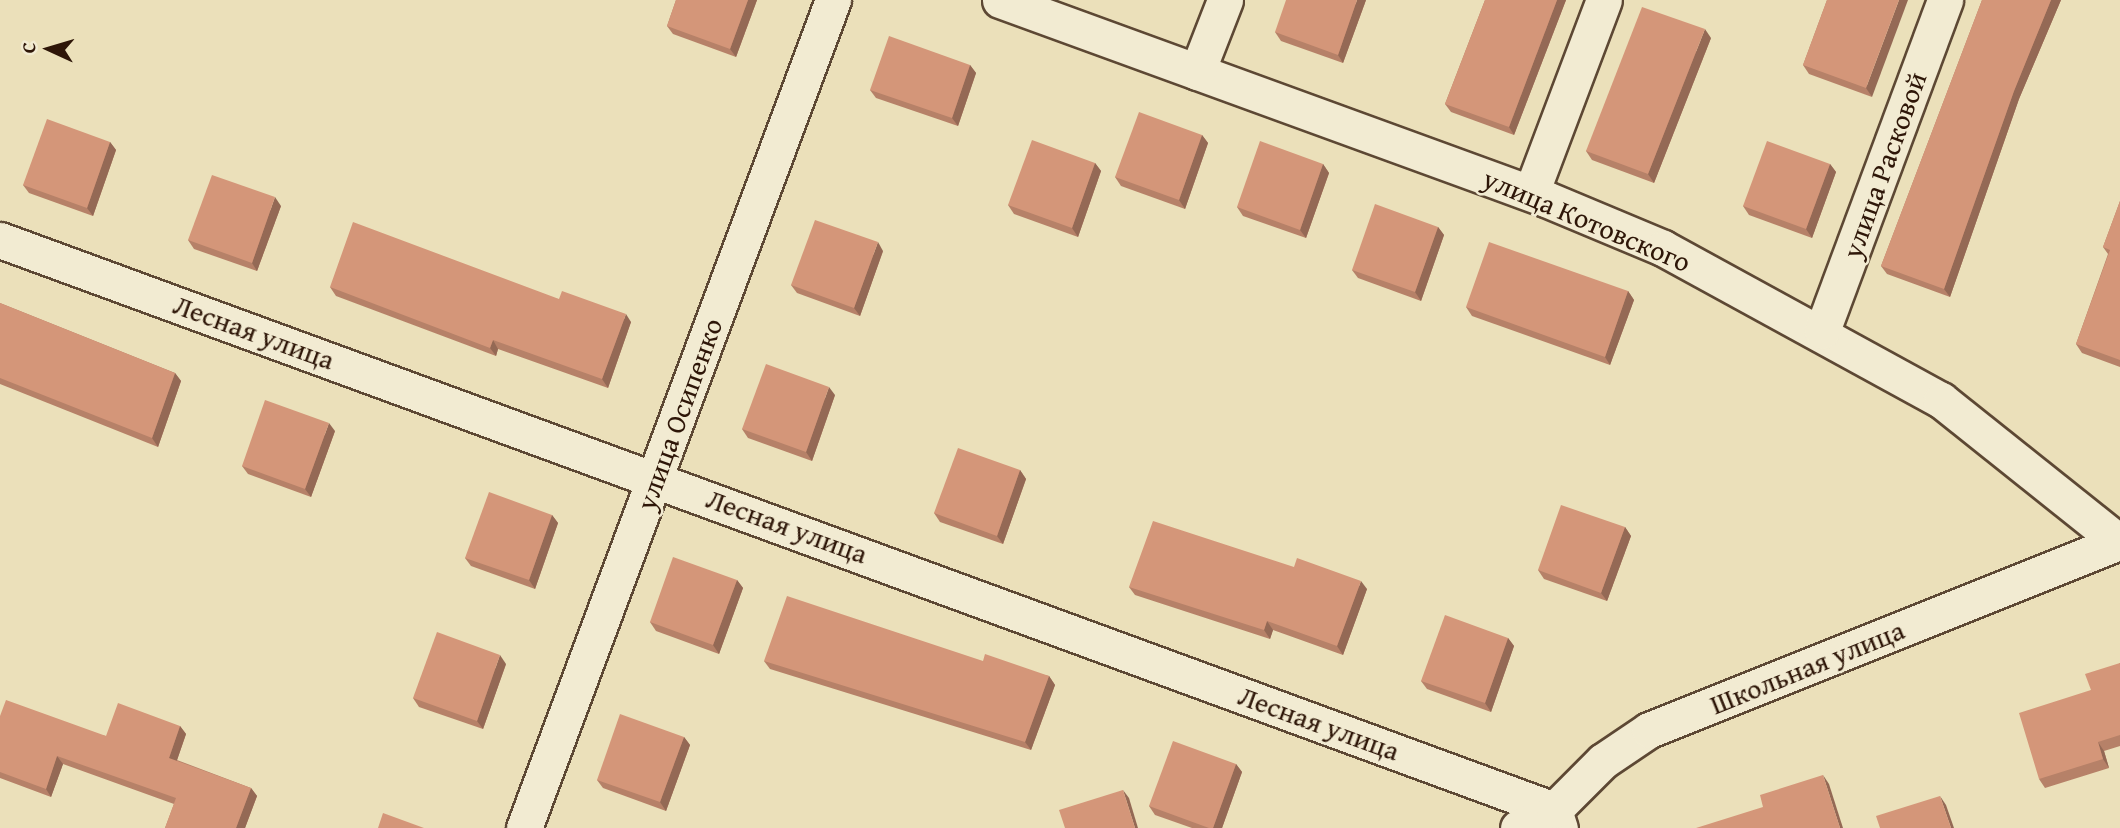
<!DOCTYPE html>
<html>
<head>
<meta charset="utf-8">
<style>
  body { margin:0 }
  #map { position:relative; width:2120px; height:828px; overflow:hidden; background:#ebe0ba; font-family:"Gentium Book Plus",serif }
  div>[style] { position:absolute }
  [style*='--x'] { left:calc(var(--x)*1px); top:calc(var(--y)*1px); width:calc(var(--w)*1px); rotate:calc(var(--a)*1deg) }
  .roads { filter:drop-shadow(2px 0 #5d4834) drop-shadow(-2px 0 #5d4834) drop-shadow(0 2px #5d4834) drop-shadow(0 -2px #5d4834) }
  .minor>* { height:35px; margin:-17.5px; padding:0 17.5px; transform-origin:17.5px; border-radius:17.5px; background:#f2ebd2 }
  .wall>* { inset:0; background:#b68168 }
  .shaded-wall>* { inset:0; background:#946955 }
  .building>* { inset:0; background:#d49679 }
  span { translate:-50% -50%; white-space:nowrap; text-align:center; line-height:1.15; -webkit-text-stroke:5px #f2ebd2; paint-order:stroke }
  .street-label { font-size:28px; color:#2e1608 }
  .north { position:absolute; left:14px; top:14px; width:70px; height:70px; -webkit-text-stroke:5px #f2ebd2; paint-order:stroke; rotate:274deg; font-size:19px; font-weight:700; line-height:28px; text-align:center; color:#2e1608 }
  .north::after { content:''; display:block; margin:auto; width:24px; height:32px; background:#2e1608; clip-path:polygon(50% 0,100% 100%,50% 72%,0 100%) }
</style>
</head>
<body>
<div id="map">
  <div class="roads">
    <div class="minor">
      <i style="--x:1000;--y:0;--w:581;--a:20.03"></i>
      <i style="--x:1546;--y:199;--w:127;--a:22.7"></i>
      <i style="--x:1663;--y:248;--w:317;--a:28.7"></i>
      <i style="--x:1941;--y:400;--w:229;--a:38.6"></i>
      <i style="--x:1197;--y:72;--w:77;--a:-68.7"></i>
      <i style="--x:1531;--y:193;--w:206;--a:-69.3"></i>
      <i style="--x:0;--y:240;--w:1655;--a:20.14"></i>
      <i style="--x:1554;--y:810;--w:19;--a:72"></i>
      <i style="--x:1822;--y:331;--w:353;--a:-69.6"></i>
      <i style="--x:524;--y:828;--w:884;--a:-69.54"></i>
      <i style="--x:1518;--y:828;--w:40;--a:-26.6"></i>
      <i style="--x:1554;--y:810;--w:69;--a:-45"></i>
      <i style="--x:1603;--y:761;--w:55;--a:-34"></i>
      <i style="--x:1649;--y:730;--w:506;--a:-21.8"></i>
    </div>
  </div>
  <div class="wall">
    <i style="clip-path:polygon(676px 0,757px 0,736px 57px,673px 34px,667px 26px)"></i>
    <i style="clip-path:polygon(1366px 0,1343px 63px,1281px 41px,1275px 32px)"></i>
    <i style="clip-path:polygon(1485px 0,1566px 0,1514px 135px,1451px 112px,1445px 104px)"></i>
    <i style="clip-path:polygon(1827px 0,1872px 97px,1809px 74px,1803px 65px)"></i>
    <i style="clip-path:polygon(1982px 0,2061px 0,2019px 99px,1950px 297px,1887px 274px,1881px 266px)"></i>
    <i style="clip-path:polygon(1711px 38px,1654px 183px,1592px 160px,1586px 151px)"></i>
    <i style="clip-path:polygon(970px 65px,976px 73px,958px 126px,876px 98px,870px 90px)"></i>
    <i style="clip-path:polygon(1202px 135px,1208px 143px,1185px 209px,1121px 186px,1115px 177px)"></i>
    <i style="clip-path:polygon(110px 142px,116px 150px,93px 216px,29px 193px,23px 185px)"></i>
    <i style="clip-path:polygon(1095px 163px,1101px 171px,1078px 237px,1014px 214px,1008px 205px)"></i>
    <i style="clip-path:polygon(1323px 164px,1329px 173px,1306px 238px,1243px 216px,1237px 207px)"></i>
    <i style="clip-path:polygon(1830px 164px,1836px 172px,1812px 238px,1749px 215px,1743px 206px)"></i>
    <i style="clip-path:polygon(2120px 201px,2120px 367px,2082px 353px,2076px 344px,2108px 254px,2103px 247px)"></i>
    <i style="clip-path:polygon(281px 206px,257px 271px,194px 249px,188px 240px)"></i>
    <i style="clip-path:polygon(1438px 227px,1444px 235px,1421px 301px,1358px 278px,1352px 270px)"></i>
    <i style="clip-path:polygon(883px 251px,860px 316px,797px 293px,791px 285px)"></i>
    <i style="clip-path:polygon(330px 287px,559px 299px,631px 322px,608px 388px,498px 349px,496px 356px,336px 296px)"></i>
    <i style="clip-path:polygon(1628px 291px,1634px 300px,1610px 365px,1472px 316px,1466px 307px)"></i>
    <i style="clip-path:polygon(0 303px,175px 373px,181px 381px,158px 447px,0 384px)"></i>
    <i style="clip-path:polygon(835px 395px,812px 461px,748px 438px,742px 429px)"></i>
    <i style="clip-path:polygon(335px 431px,311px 497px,248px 474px,242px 466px)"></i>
    <i style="clip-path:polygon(1020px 470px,1026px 479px,1003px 544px,940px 522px,934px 513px)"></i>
    <i style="clip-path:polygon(552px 515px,558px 523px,535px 589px,471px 566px,465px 558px)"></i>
    <i style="clip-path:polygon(1625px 527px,1631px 536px,1607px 601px,1544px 579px,1538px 570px)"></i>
    <i style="clip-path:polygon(1294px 567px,1367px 589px,1343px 655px,1273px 630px,1270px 639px,1135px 595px,1129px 587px)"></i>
    <i style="clip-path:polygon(737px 580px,743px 588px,719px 654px,656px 631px,650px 622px)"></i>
    <i style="clip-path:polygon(1508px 638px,1514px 646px,1491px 712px,1427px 689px,1421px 681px)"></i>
    <i style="clip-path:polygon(764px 661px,983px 661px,1049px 676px,1055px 685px,1031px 750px,770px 669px)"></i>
    <i style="clip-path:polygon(2120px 663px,2120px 746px,2104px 751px,2109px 768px,2045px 788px,2039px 779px,2091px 690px)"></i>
    <i style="clip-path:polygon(506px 664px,483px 729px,419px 707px,413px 698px)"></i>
    <i style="clip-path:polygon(0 716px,106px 736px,180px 726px,186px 734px,177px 760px,251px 788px,257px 796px,245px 828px,165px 828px,174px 804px,63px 764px,51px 797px,0 778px)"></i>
    <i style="clip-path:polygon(684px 737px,690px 745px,666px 811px,603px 788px,597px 780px)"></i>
    <i style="clip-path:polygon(1236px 764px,1242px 772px,1222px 828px,1192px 828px,1155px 815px,1149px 806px)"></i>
  </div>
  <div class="shaded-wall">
    <i style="clip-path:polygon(748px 0,757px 0,736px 57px,730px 49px)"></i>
    <i style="clip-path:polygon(1357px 0,1366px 0,1343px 63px,1338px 55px)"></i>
    <i style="clip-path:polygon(1557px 0,1566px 0,1514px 135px,1509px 127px)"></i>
    <i style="clip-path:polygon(1899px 0,1908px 0,1872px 97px,1866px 88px)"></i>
    <i style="clip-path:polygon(2051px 0,2061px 0,2019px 99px,1950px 297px,1944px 289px,2014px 91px)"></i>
    <i style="clip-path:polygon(1705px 29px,1711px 38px,1654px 183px,1648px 174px)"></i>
    <i style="clip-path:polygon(970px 65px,976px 73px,958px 126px,952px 118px)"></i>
    <i style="clip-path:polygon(1202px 135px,1208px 143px,1185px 209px,1179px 200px)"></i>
    <i style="clip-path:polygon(110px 142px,116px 150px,93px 216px,87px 208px)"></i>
    <i style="clip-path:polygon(1095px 163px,1101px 171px,1078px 237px,1072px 228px)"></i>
    <i style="clip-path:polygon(1323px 164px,1329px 173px,1306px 238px,1300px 230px)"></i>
    <i style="clip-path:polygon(1830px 164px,1836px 172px,1812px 238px,1806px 229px)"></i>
    <i style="clip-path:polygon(275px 197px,281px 206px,257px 271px,252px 263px)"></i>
    <i style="clip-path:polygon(1438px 227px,1444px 235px,1421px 301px,1415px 292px)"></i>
    <i style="clip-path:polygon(878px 242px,883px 251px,860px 316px,854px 308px)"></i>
    <i style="clip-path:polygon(1628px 291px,1634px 300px,1610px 365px,1605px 357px)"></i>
    <i style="clip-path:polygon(626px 314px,631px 322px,608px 388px,602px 379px)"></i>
    <i style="clip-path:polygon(493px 340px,498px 349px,496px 356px,490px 348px)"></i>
    <i style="clip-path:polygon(175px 373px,181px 381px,158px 447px,152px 438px)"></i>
    <i style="clip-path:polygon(829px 387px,835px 395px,812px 461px,806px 452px)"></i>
    <i style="clip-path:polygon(329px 423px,335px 431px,311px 497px,305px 489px)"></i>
    <i style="clip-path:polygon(1020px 470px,1026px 479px,1003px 544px,997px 536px)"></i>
    <i style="clip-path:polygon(552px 515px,558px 523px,535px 589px,529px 580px)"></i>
    <i style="clip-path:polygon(1625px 527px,1631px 536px,1607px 601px,1601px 593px)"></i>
    <i style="clip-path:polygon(737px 580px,743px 588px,719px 654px,713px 645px)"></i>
    <i style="clip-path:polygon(1361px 581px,1367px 589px,1343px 655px,1337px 646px)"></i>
    <i style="clip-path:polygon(1267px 621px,1273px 630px,1270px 639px,1264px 630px)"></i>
    <i style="clip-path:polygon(1508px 638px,1514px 646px,1491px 712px,1485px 703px)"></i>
    <i style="clip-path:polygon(500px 655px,506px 664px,483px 729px,477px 721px)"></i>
    <i style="clip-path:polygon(1049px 676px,1055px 685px,1031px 750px,1025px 742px)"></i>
    <i style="clip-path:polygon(180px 726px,186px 734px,175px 766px,169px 758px)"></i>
    <i style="clip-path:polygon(684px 737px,690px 745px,666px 811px,660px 802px)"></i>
    <i style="clip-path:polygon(2098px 742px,2104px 751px,2109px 768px,2103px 759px)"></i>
    <i style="clip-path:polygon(57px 756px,63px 764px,51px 797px,46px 789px)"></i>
    <i style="clip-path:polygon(1236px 764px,1242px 772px,1222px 828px,1213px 828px)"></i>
    <i style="clip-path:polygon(1823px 775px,1829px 784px,1843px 828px,1840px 828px)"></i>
    <i style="clip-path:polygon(251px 788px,257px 796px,245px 828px,236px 828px)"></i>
    <i style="clip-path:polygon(1123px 790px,1129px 798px,1138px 828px,1135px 828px)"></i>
    <i style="clip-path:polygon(1940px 796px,1946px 805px,1954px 828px,1951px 828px)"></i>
  </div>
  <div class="building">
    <i style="clip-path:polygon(676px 0,748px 0,730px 49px,667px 26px)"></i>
    <i style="clip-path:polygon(1286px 0,1357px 0,1338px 55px,1275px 32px)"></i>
    <i style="clip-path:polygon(1485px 0,1557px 0,1509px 127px,1445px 104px)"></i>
    <i style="clip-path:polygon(1827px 0,1899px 0,1866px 88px,1803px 65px)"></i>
    <i style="clip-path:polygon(1982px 0,2051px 0,2014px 91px,1944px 289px,1881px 266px)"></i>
    <i style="clip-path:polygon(1642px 7px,1705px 29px,1648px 174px,1586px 151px)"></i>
    <i style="clip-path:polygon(889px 36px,970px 65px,952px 118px,870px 90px)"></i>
    <i style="clip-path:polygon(1139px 112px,1202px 135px,1179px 200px,1115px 177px)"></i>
    <i style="clip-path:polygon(47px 119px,110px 142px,87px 208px,23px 185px)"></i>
    <i style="clip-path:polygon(1032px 140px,1095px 163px,1072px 228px,1008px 205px)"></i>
    <i style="clip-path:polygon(1260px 141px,1323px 164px,1300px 230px,1237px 207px)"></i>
    <i style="clip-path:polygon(1767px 141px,1830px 164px,1806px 229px,1743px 206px)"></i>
    <i style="clip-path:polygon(212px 175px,275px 197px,252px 263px,188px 240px)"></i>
    <i style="clip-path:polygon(2120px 201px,2120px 360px,2076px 344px,2110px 250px,2103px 247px)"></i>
    <i style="clip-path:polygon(1375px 204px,1438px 227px,1415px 292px,1352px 270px)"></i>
    <i style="clip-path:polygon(815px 220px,878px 242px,854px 308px,791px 285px)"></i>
    <i style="clip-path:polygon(353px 222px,559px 299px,562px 291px,626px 314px,602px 379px,493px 340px,490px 348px,330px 287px)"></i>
    <i style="clip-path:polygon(1489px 242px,1628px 291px,1605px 357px,1466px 307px)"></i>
    <i style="clip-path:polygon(0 303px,175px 373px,152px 438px,0 378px)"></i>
    <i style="clip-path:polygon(766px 364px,829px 387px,806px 452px,742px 429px)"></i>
    <i style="clip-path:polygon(265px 400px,329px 423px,305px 489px,242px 466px)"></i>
    <i style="clip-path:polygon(958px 448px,1020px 470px,997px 536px,934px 513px)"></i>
    <i style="clip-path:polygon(489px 492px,552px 515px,529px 580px,465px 558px)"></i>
    <i style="clip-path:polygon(1561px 505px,1625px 527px,1601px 593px,1538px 570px)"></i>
    <i style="clip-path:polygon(1153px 521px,1294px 567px,1297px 558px,1361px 581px,1337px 646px,1267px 621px,1264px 630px,1129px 587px)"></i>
    <i style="clip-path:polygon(673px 557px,737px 580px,713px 645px,650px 622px)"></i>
    <i style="clip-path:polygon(787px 596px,983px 661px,985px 654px,1049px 676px,1025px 742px,764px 661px)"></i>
    <i style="clip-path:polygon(1445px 615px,1508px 638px,1485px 703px,1421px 681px)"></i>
    <i style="clip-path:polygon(437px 632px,500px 655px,477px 721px,413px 698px)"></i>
    <i style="clip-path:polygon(2120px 663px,2120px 735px,2098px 742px,2103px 759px,2039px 779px,2019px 713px,2091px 690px,2085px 674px)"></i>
    <i style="clip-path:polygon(6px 700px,106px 736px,118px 703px,180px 726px,169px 758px,251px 788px,236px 828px,165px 828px,176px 798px,57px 756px,46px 789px,0 772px,0 716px)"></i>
    <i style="clip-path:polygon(620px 714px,684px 737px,660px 802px,597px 780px)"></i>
    <i style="clip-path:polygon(1173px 741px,1236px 764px,1213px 828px,1209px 828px,1149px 806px)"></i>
    <i style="clip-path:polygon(1823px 775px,1840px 828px,1696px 828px,1763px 807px,1760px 795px)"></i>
    <i style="clip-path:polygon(1123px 790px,1135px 828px,1065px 828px,1059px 810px)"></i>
    <i style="clip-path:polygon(1940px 796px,1951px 828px,1880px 828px,1876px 816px)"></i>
    <i style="clip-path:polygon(383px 813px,424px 828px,378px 828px)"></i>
  </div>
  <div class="street-label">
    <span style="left:1884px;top:165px;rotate:-70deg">улица Расковой</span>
    <span style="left:1587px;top:220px;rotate:23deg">улица Котовского</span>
    <span style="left:254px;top:332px;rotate:20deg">Лесная улица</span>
    <span style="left:679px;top:414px;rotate:-70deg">улица Осипенко</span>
    <span style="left:787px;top:526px;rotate:20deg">Лесная улица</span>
    <span style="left:1807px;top:667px;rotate:-22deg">Школьная улица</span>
    <span style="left:1319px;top:723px;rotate:20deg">Лесная улица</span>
  </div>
  <div class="north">С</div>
</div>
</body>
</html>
